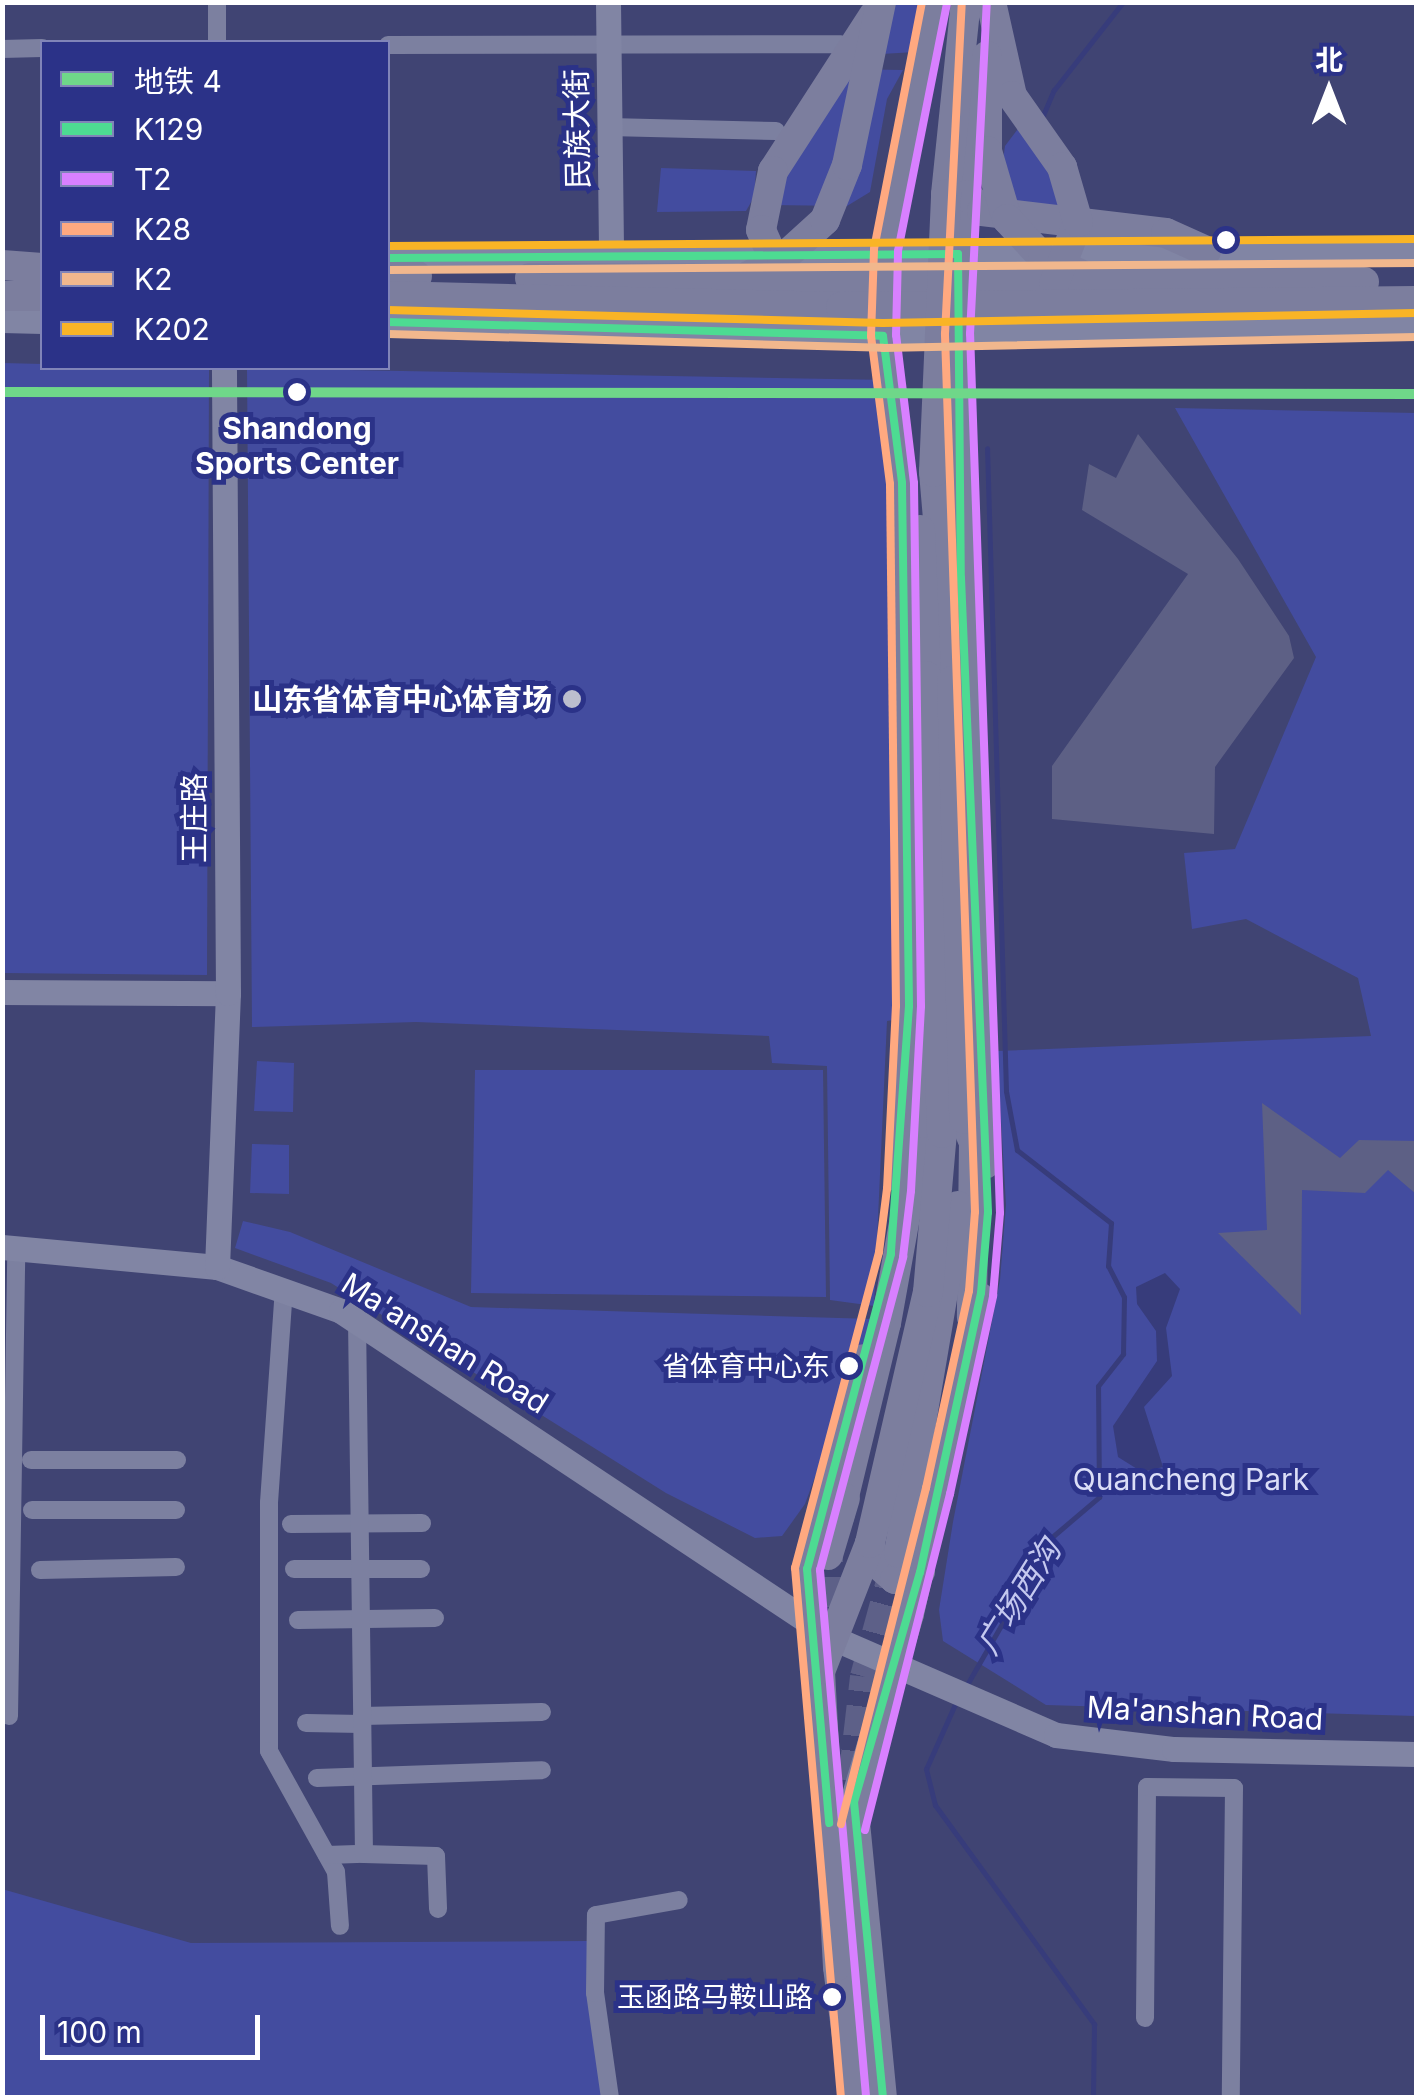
<!DOCTYPE html>
<html>
<head>
<meta charset="utf-8">
<style>
  body { margin:0 }
  #map { position:relative; width:1419px; height:2100px; overflow:hidden; background:#404473; font-family:Inter,"Noto Sans SC",sans-serif }
  div>[style] { position:absolute }
  [style*='--x'] { left:calc(var(--x)*1px); top:calc(var(--y)*1px); width:calc(var(--w)*1px); rotate:calc(var(--a)*1deg) }
  .green>* { inset:0; background:#434c9f }
  .water>* { inset:0; background:#373c7b }
  .stream>* { height:5px; margin:-2.5px; padding:0 2.5px; transform-origin:2.5px; border-radius:2.5px; background:#373c7b }
  .building>* { inset:0; background:#5d6085 }
  .highway-tunnel>* { height:30px; margin-top:-15px; transform-origin:0; background:repeating-linear-gradient(90deg,#5d6088 0 30px,transparent 0 45px) }
  .street>* { height:18px; margin:-9px; padding:0 9px; transform-origin:9px; border-radius:9px; background:#7c80a0 }
  .secondary>* { height:25px; margin:-12.5px; padding:0 12.5px; transform-origin:12.5px; border-radius:12.5px; background:#8185a4 }
  .primary>* { height:28px; margin:-14px; padding:0 14px; transform-origin:14px; border-radius:14px; background:#7c7e9e }
  .highway>* { height:30px; margin:-15px; padding:0 15px; transform-origin:15px; border-radius:15px; background:#7c7e9e }
  .highway-bridge>* { height:30px; margin:-15px; padding:0 15px; transform-origin:15px; border-radius:15px; background:#7c7e9e }
  .bus-1>* { height:8px; margin:-4px; padding:0 4px; transform-origin:4px; border-radius:4px; background:#4ddb92 }
  .bus-2>* { height:8px; margin:-4px; padding:0 4px; transform-origin:4px; border-radius:4px; background:#d880ff }
  .bus-3>* { height:8px; margin:-4px; padding:0 4px; transform-origin:4px; border-radius:4px; background:#ffa980 }
  .bus-4>* { height:8px; margin:-4px; padding:0 4px; transform-origin:4px; border-radius:4px; background:#f1b78d }
  .bus-5>* { height:8px; margin:-4px; padding:0 4px; transform-origin:4px; border-radius:4px; background:#f9b426 }
  .metro-1>* { height:10px; margin:-5px; padding:0 5px; transform-origin:5px; border-radius:5px; background:#6fd789 }
  .dots>* { width:28px; height:28px; translate:-50% -50%; box-sizing:border-box; border:5px solid #2b3288; border-radius:50% }
  span { translate:-50% -50%; white-space:nowrap; text-align:center; line-height:1.15; -webkit-text-stroke:10px #2b3288; paint-order:stroke }
  .bus-label { font-size:28px; color:#fff }
  .right { translate:-100% -50%; text-align:right }
  .street-label { font-size:30px; color:#fff }
  .stop-label { font-size:30px; color:#fff; font-weight:700 }
  .poi-label { font-size:30px; color:#fff; font-weight:700 }
  .park-label { font-size:30px; color:#dbdef7 }
  .water-label { font-size:32px; color:#c4c8ef; font-style:italic }
  .frame { position:absolute; inset:0; border:5px solid #fff; pointer-events:none }
  .legend { position:absolute; left:40px; top:40px; width:350px; height:330px; box-sizing:border-box; background:#2b3288; border:2px solid #8084b8; margin:0; padding:12px 18px; list-style:none; font-size:30px; color:#fff }
  .legend li { display:flex; align-items:center; gap:20px; height:50px }
  .legend b { width:50px; border:2px solid #8084b8 }
  .north { position:absolute; left:1279px; top:40px; width:100px; height:100px; -webkit-text-stroke:8px #2b3288; paint-order:stroke; rotate:0deg; font-size:28px; font-weight:700; line-height:40px; text-align:center; color:#fff }
  .north::after { content:''; display:block; margin:auto; width:35px; height:45px; background:#fff; clip-path:polygon(50% 0,100% 100%,50% 72%,0 100%) }
  .scale { position:absolute; left:40px; top:2015px; width:220px; height:45px; box-sizing:border-box; border:5px solid #fff; border-top:0; padding-left:12px; font-size:30px; line-height:35px; white-space:nowrap; color:#fff; -webkit-text-stroke:8px #2b3288; paint-order:stroke }
</style>
</head>
<body>
<div id="map">
  <div class="green">
    <i style="clip-path:polygon(865px 3px,920px 3px,915px 52px,848px 56px)"></i>
    <i style="clip-path:polygon(841px 69px,903px 70px,887px 99px,870px 192px,847px 206px,770px 205px)"></i>
    <i style="clip-path:polygon(1023px 122px,1070px 205px,1022px 218px,1001px 175px,1005px 146px)"></i>
    <i style="clip-path:polygon(661px 168px,756px 171px,754px 197px,746px 211px,657px 212px)"></i>
    <i style="clip-path:polygon(2px 363px,209px 368px,207px 975px,3px 973px)"></i>
    <i style="clip-path:polygon(247px 368px,888px 380px,900px 1019px,887px 1021px,874px 1306px,830px 1300px,827px 1066px,772px 1063px,769px 1036px,416px 1022px,252px 1027px)"></i>
    <i style="clip-path:polygon(1175px 408px,1416px 413px,1416px 1716px,1046px 1705px,943px 1641px,939px 1610px,953px 1522px,1000px 1280px,1006px 1205px,997px 1051px,1371px 1036px,1358px 978px,1246px 919px,1192px 929px,1184px 853px,1235px 849px,1316px 657px)"></i>
    <i style="clip-path:polygon(257px 1061px,294px 1063px,293px 1112px,254px 1111px)"></i>
    <i style="clip-path:polygon(475px 1070px,823px 1070px,826px 1297px,471px 1293px)"></i>
    <i style="clip-path:polygon(252px 1144px,289px 1145px,289px 1194px,250px 1193px)"></i>
    <i style="clip-path:polygon(243px 1221px,290px 1232px,471px 1307px,873px 1319px,805px 1504px,782px 1536px,755px 1538px,666px 1493px,331px 1283px,235px 1248px)"></i>
    <i style="clip-path:polygon(2px 1889px,191px 1943px,589px 1941px,615px 2097px,3px 2097px)"></i>
  </div>
  <div class="water">
    <i style="clip-path:polygon(1165px 1273px,1180px 1289px,1166px 1328px,1172px 1376px,1144px 1407px,1163px 1467px,1142px 1472px,1118px 1457px,1113px 1426px,1157px 1361px,1156px 1331px,1137px 1304px,1136px 1287px)"></i>
  </div>
  <div class="stream">
    <i style="--x:1041;--y:120;--w:33;--a:-67"></i>
    <i style="--x:1054;--y:90;--w:112;--a:-51.9"></i>
    <i style="--x:965;--y:1688;--w:174;--a:-60.1"></i>
    <i style="--x:1052;--y:1537;--w:62;--a:-40.4"></i>
    <i style="--x:1099;--y:1497;--w:111;--a:-90.5"></i>
    <i style="--x:1098;--y:1386;--w:41;--a:-52"></i>
    <i style="--x:1123;--y:1354;--w:57;--a:-89"></i>
    <i style="--x:1124;--y:1297;--w:35;--a:-117"></i>
    <i style="--x:1108;--y:1266;--w:43;--a:-86"></i>
    <i style="--x:1111;--y:1223;--w:119;--a:-142.2"></i>
    <i style="--x:1017;--y:1150;--w:60;--a:-100.6"></i>
    <i style="--x:1006;--y:1091;--w:643;--a:-91.69"></i>
    <i style="--x:956;--y:1702;--w:73;--a:114.1"></i>
    <i style="--x:926;--y:1769;--w:37;--a:76"></i>
    <i style="--x:935;--y:1805;--w:271;--a:54"></i>
    <i style="--x:1094;--y:2024;--w:74;--a:90.8"></i>
  </div>
  <div class="building">
    <i style="clip-path:polygon(1138px 434px,1238px 559px,1289px 636px,1294px 658px,1215px 767px,1214px 834px,1052px 819px,1052px 766px,1188px 574px,1082px 510px,1089px 464px,1116px 478px)"></i>
    <i style="clip-path:polygon(1262px 1103px,1340px 1158px,1359px 1140px,1416px 1141px,1416px 1194px,1388px 1170px,1365px 1193px,1302px 1190px,1301px 1315px,1218px 1233px,1267px 1230px)"></i>
  </div>
  <div class="highway-tunnel">
    <i style="--x:826;--y:1652;--w:97;--a:-88.8"></i>
    <i style="--x:853;--y:1781;--w:105;--a:-83.4"></i>
    <i style="--x:865;--y:1677;--w:129;--a:-74.7"></i>
    <i style="--x:857;--y:1947;--w:119;--a:84.7"></i>
  </div>
  <div class="street">
    <i style="--x:217;--y:2;--w:40;--a:90"></i>
    <i style="--x:388;--y:45;--w:453;--a:-0.1"></i>
    <i style="--x:2;--y:49;--w:40;--a:-1.4"></i>
    <i style="--x:609;--y:127;--w:167;--a:1.4"></i>
    <i style="--x:284;--y:1288;--w:216;--a:94"></i>
    <i style="--x:269;--y:1503;--w:248;--a:90"></i>
    <i style="--x:269;--y:1751;--w:138;--a:61"></i>
    <i style="--x:336;--y:1872;--w:54;--a:85.8"></i>
    <i style="--x:31;--y:1460;--w:146;--a:0"></i>
    <i style="--x:32;--y:1510;--w:144;--a:0"></i>
    <i style="--x:291;--y:1524;--w:131;--a:-0.4"></i>
    <i style="--x:294;--y:1569;--w:127;--a:0"></i>
    <i style="--x:40;--y:1570;--w:136;--a:-1.3"></i>
    <i style="--x:298;--y:1620;--w:137;--a:-0.8"></i>
    <i style="--x:9;--y:1716;--w:469;--a:-89.1"></i>
    <i style="--x:362;--y:1716;--w:180;--a:-1.3"></i>
    <i style="--x:306;--y:1723;--w:56;--a:1"></i>
    <i style="--x:317;--y:1778;--w:225;--a:-2"></i>
    <i style="--x:364;--y:1854;--w:72;--a:1.6"></i>
    <i style="--x:436;--y:1856;--w:53;--a:87.8"></i>
    <i style="--x:327;--y:1855;--w:37;--a:-2"></i>
    <i style="--x:364;--y:1854;--w:534;--a:-90.75"></i>
    <i style="--x:1145;--y:2018;--w:231;--a:-89.5"></i>
    <i style="--x:1147;--y:1787;--w:87;--a:0.7"></i>
    <i style="--x:1234;--y:1788;--w:310;--a:90.6"></i>
    <i style="--x:610;--y:2098;--w:106;--a:-98.1"></i>
    <i style="--x:595;--y:1993;--w:78;--a:-89.3"></i>
    <i style="--x:596;--y:1915;--w:84;--a:-10.2"></i>
  </div>
  <div class="secondary">
    <i style="--x:608;--y:2;--w:252;--a:89.3"></i>
    <i style="--x:388;--y:258;--w:1028;--a:-0.39"></i>
    <i style="--x:2;--y:320;--w:40;--a:1.4"></i>
    <i style="--x:388;--y:322;--w:495;--a:1.6"></i>
    <i style="--x:883;--y:336;--w:533;--a:-1.18"></i>
    <i style="--x:2;--y:992;--w:226;--a:0.3"></i>
    <i style="--x:2;--y:1247;--w:216;--a:5.3"></i>
    <i style="--x:217;--y:1267;--w:132;--a:19.5"></i>
    <i style="--x:341;--y:1311;--w:591;--a:33.61"></i>
    <i style="--x:833;--y:1638;--w:243;--a:23.5"></i>
    <i style="--x:1056;--y:1735;--w:119;--a:6.8"></i>
    <i style="--x:1174;--y:1749;--w:242;--a:1.2"></i>
    <i style="--x:217;--y:1267;--w:274;--a:-87.7"></i>
    <i style="--x:228;--y:993;--w:625;--a:-90.37"></i>
  </div>
  <div class="primary">
    <i style="--x:973;--y:59;--w:275;--a:93.3"></i>
    <i style="--x:957;--y:334;--w:831;--a:88"></i>
    <i style="--x:900;--y:1179;--w:173;--a:-87"></i>
    <i style="--x:909;--y:1006;--w:523;--a:-90.77"></i>
    <i style="--x:902;--y:483;--w:148;--a:-97.4"></i>
    <i style="--x:883;--y:336;--w:86;--a:-88"></i>
    <i style="--x:886;--y:250;--w:253;--a:-78.8"></i>
    <i style="--x:854;--y:2098;--w:132;--a:-97.4"></i>
    <i style="--x:837;--y:1967;--w:298;--a:-93.1"></i>
    <i style="--x:821;--y:1669;--w:101;--a:-98"></i>
    <i style="--x:807;--y:1569;--w:218;--a:-75.1"></i>
    <i style="--x:883;--y:2098;--w:297;--a:-95.6"></i>
    <i style="--x:854;--y:1802;--w:196;--a:-73.4"></i>
    <i style="--x:910;--y:1614;--w:325;--a:-77.5"></i>
  </div>
  <div class="highway">
    <i style="--x:991;--y:2;--w:96;--a:77.4"></i>
    <i style="--x:1012;--y:96;--w:87;--a:54.8"></i>
    <i style="--x:773;--y:171;--w:186;--a:-57.1"></i>
    <i style="--x:946;--y:194;--w:193;--a:-84.1"></i>
    <i style="--x:967;--y:195;--w:22;--a:47"></i>
    <i style="--x:982;--y:211;--w:185;--a:6.8"></i>
    <i style="--x:1166;--y:233;--w:44;--a:24.2"></i>
    <i style="--x:2;--y:265;--w:40;--a:4.3"></i>
    <i style="--x:388;--y:276;--w:29;--a:0"></i>
    <i style="--x:2;--y:296;--w:40;--a:0"></i>
    <i style="--x:934;--y:472;--w:210;--a:85.1"></i>
    <i style="--x:920;--y:530;--w:146;--a:87.6"></i>
    <i style="--x:964;--y:1119;--w:26;--a:67"></i>
    <i style="--x:974;--y:1143;--w:174;--a:90.7"></i>
    <i style="--x:839;--y:1517;--w:200;--a:-76.4"></i>
    <i style="--x:886;--y:1323;--w:203;--a:-79.8"></i>
    <i style="--x:922;--y:1123;--w:76;--a:-92.3"></i>
    <i style="--x:919;--y:1047;--w:19;--a:-126"></i>
    <i style="--x:870;--y:1543;--w:17;--a:80"></i>
    <i style="--x:873;--y:1560;--w:29;--a:41"></i>
    <i style="--x:895;--y:1579;--w:26;--a:-16"></i>
    <i style="--x:899;--y:1553;--w:352;--a:-80.4"></i>
    <i style="--x:828;--y:1555;--w:59;--a:-73.4"></i>
    <i style="--x:821;--y:1669;--w:135;--a:-68.7"></i>
    <i style="--x:870;--y:1543;--w:258;--a:-77"></i>
    <i style="--x:928;--y:1292;--w:160;--a:-85"></i>
  </div>
  <div class="highway-bridge">
    <i style="--x:987;--y:56;--w:95;--a:90"></i>
    <i style="--x:987;--y:151;--w:71;--a:73.6"></i>
    <i style="--x:1007;--y:219;--w:53;--a:47.3"></i>
    <i style="--x:1043;--y:258;--w:40;--a:23.4"></i>
    <i style="--x:773;--y:171;--w:60;--a:101.5"></i>
    <i style="--x:761;--y:230;--w:55;--a:66.3"></i>
    <i style="--x:748;--y:276;--w:38;--a:-27"></i>
    <i style="--x:782;--y:259;--w:58;--a:-42.2"></i>
    <i style="--x:825;--y:220;--w:59;--a:-68.2"></i>
    <i style="--x:847;--y:165;--w:167;--a:-78.2"></i>
    <i style="--x:530;--y:278;--w:834;--a:0.27"></i>
    <i style="--x:1054;--y:284;--w:66;--a:-68.8"></i>
    <i style="--x:1078;--y:222;--w:57;--a:-106.2"></i>
    <i style="--x:388;--y:296;--w:453;--a:1.4"></i>
    <i style="--x:841;--y:307;--w:575;--a:-0.6"></i>
    <i style="--x:934;--y:472;--w:278;--a:-87.5"></i>
    <i style="--x:926;--y:676;--w:457;--a:88"></i>
    <i style="--x:952;--y:681;--w:438;--a:88.4"></i>
  </div>
  <div class="bus-1">
    <i style="--x:388;--y:258;--w:570;--a:-0.4"></i>
    <i style="--x:958;--y:254;--w:324;--a:89.5"></i>
    <i style="--x:961;--y:578;--w:635;--a:87.56"></i>
    <i style="--x:988;--y:1212;--w:81;--a:94.9"></i>
    <i style="--x:981;--y:1293;--w:286;--a:102.3"></i>
    <i style="--x:920;--y:1572;--w:239;--a:106"></i>
    <i style="--x:854;--y:1802;--w:297;--a:84.4"></i>
    <i style="--x:388;--y:322;--w:495;--a:1.6"></i>
    <i style="--x:883;--y:336;--w:148;--a:82.6"></i>
    <i style="--x:902;--y:483;--w:523;--a:89.23"></i>
    <i style="--x:909;--y:1006;--w:249;--a:94.2"></i>
    <i style="--x:891;--y:1254;--w:326;--a:104.9"></i>
    <i style="--x:807;--y:1569;--w:255;--a:85"></i>
  </div>
  <div class="bus-2">
    <i style="--x:865;--y:1830;--w:347;--a:-75.8"></i>
    <i style="--x:950;--y:1494;--w:203;--a:-77.7"></i>
    <i style="--x:993;--y:1296;--w:83;--a:-85.2"></i>
    <i style="--x:1000;--y:1213;--w:880;--a:-91.95"></i>
    <i style="--x:970;--y:334;--w:331;--a:-87.1"></i>
    <i style="--x:866;--y:2096;--w:528;--a:-95"></i>
    <i style="--x:820;--y:1570;--w:324;--a:-75.1"></i>
    <i style="--x:903;--y:1257;--w:66;--a:-83.1"></i>
    <i style="--x:911;--y:1191;--w:185;--a:-86.9"></i>
    <i style="--x:921;--y:1006;--w:523;--a:-90.77"></i>
    <i style="--x:914;--y:483;--w:149;--a:-96.9"></i>
    <i style="--x:896;--y:335;--w:84;--a:-88.6"></i>
    <i style="--x:898;--y:251;--w:252;--a:-78.8"></i>
  </div>
  <div class="bus-3">
    <i style="--x:841;--y:1824;--w:347;--a:-75.8"></i>
    <i style="--x:926;--y:1488;--w:202;--a:-77.7"></i>
    <i style="--x:969;--y:1291;--w:79;--a:-85.7"></i>
    <i style="--x:975;--y:1212;--w:879;--a:-91.96"></i>
    <i style="--x:945;--y:334;--w:332;--a:-87.1"></i>
    <i style="--x:841;--y:2098;--w:532;--a:-94.96"></i>
    <i style="--x:795;--y:1568;--w:327;--a:-75.1"></i>
    <i style="--x:879;--y:1252;--w:64;--a:-82.8"></i>
    <i style="--x:887;--y:1189;--w:183;--a:-87.2"></i>
    <i style="--x:896;--y:1006;--w:522;--a:-90.66"></i>
    <i style="--x:890;--y:484;--w:149;--a:-97.3"></i>
    <i style="--x:871;--y:336;--w:87;--a:-88"></i>
    <i style="--x:874;--y:249;--w:252;--a:-79"></i>
  </div>
  <div class="bus-4">
    <i style="--x:388;--y:270;--w:1028;--a:-0.39"></i>
    <i style="--x:388;--y:334;--w:495;--a:1.6"></i>
    <i style="--x:883;--y:348;--w:533;--a:-1.18"></i>
  </div>
  <div class="bus-5">
    <i style="--x:388;--y:246;--w:1028;--a:-0.39"></i>
    <i style="--x:388;--y:310;--w:495;--a:1.5"></i>
    <i style="--x:883;--y:323;--w:533;--a:-1.07"></i>
  </div>
  <div class="metro-1">
    <i style="--x:2;--y:392;--w:1414;--a:0.08"></i>
  </div>
  <div class="dots">
    <i style="left:1226px;top:240px;background:#fff"></i>
    <i style="left:297px;top:392px;background:#fff"></i>
    <i style="left:572px;top:699px;background:#bcbece"></i>
    <i style="left:849px;top:1366px;background:#fff"></i>
    <i style="left:832px;top:1997px;background:#fff"></i>
  </div>
  <div class="bus-label">
    <span class="right" style="left:830px;top:1366px">省体育中心东</span>
    <span class="right" style="left:813px;top:1997px">玉函路马鞍山路</span>
  </div>
  <div class="street-label">
    <span style="left:577px;top:129px;rotate:-91deg">民族大街</span>
    <span style="left:194px;top:818px;rotate:-90deg">王庄路</span>
    <span style="left:445px;top:1343px;rotate:32deg">Ma'anshan Road</span>
    <span style="left:1205px;top:1713px;rotate:3deg">Ma'anshan Road</span>
  </div>
  <div class="stop-label">
    <span style="left:297px;top:445px">Shandong<br>Sports Center</span>
  </div>
  <div class="poi-label">
    <span class="right" style="left:552px;top:699px">山东省体育中心体育场</span>
  </div>
  <div class="park-label">
    <span style="left:1191px;top:1479px">Quancheng Park</span>
  </div>
  <div class="water-label">
    <span style="left:1019px;top:1597px;rotate:-58deg">广场西沟</span>
  </div>
  <div class="frame"></div>
  <ul class="legend">
  <li><b style="height:12px;background:#6fd789"></b>地铁 4</li>
  <li><b style="height:12px;background:#4ddb92"></b>K129</li>
  <li><b style="height:12px;background:#d880ff"></b>T2</li>
  <li><b style="height:12px;background:#ffa980"></b>K28</li>
  <li><b style="height:12px;background:#f1b78d"></b>K2</li>
  <li><b style="height:12px;background:#f9b426"></b>K202</li>
  </ul>
  <div class="north">北</div>
  <div class="scale">100 m</div>
</div>
</body>
</html>
